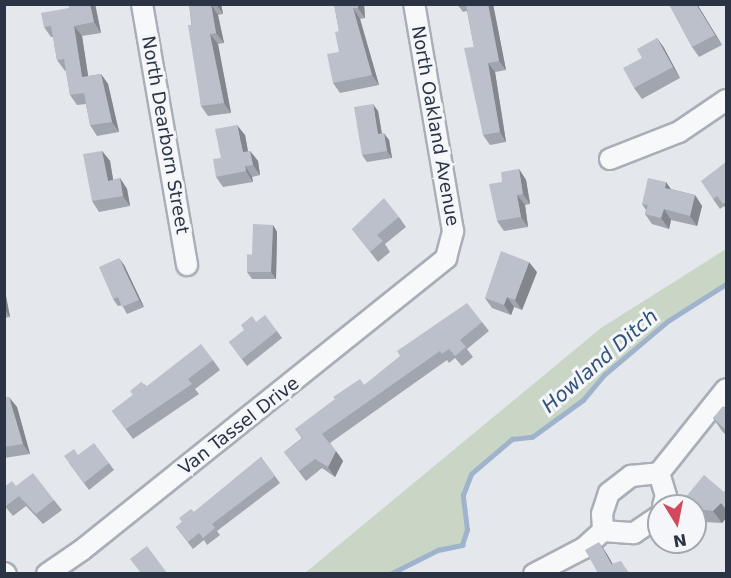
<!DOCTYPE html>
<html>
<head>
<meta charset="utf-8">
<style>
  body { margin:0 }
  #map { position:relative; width:731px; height:578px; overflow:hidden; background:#e4e7ec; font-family:"DejaVu Sans",sans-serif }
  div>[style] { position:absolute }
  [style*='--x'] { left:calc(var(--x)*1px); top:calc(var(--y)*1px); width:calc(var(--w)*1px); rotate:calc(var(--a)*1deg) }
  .green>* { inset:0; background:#c9d6c5 }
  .stream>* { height:4.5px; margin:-2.25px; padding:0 2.25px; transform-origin:2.25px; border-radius:2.25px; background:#9fb4cc }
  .roads { filter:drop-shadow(2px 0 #a9aeb7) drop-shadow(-2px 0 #a9aeb7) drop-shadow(0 2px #a9aeb7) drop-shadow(0 -2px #a9aeb7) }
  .minor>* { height:20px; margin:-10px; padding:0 10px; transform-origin:10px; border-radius:10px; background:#f7f8fa }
  .wall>* { inset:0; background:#a1a5ae }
  .shaded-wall>* { inset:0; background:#83868d }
  .building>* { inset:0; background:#bbc0ca }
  span { translate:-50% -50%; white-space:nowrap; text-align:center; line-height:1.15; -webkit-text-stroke:6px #f4f6f9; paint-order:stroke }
  .street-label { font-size:18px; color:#2b3445 }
  .water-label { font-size:20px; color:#34527a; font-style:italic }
  .frame { position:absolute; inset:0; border:6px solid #2b3445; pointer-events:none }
  .north { position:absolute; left:647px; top:494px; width:60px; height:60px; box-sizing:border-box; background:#f4f6f9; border:2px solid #a4a8b1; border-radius:50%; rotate:170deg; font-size:16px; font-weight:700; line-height:24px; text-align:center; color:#2b3445 }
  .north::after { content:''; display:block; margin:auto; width:21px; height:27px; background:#d1495b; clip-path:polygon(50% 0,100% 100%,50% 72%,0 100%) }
</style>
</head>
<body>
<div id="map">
  <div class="green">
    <i style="clip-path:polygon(726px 249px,726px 284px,668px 321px,604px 375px,583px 400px,532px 437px,512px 439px,471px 474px,463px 495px,467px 530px,462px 545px,438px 550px,390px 573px,305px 573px,601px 328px)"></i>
  </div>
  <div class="stream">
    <i style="--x:390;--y:574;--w:54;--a:-26.6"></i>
    <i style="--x:438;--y:550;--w:25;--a:-12"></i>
    <i style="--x:462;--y:545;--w:16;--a:-72"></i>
    <i style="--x:467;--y:530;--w:35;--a:-97"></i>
    <i style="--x:463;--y:495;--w:22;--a:-69"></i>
    <i style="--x:471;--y:474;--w:54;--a:-40.5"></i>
    <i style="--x:512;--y:439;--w:20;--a:-6"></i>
    <i style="--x:532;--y:437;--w:63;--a:-36"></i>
    <i style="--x:583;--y:400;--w:33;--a:-50"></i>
    <i style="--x:604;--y:375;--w:84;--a:-40.2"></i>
    <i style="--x:668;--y:321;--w:69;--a:-32.5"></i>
  </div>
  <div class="roads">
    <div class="minor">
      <i style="--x:142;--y:4;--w:265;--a:80.2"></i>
      <i style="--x:610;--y:159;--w:74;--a:-21.4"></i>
      <i style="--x:679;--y:132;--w:57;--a:-34.2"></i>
      <i style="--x:659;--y:473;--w:107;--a:-51.4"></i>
      <i style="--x:659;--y:473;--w:24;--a:73"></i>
      <i style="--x:666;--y:496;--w:10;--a:107"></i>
      <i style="--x:603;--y:531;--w:17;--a:-93"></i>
      <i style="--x:602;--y:514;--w:22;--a:-72"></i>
      <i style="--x:609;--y:493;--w:28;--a:-38"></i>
      <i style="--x:631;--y:476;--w:28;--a:-6"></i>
      <i style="--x:603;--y:531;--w:31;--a:4"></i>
      <i style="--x:634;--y:533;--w:30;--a:-34"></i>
      <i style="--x:4;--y:573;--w:2;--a:27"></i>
      <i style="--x:47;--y:574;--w:42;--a:-34.4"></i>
      <i style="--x:82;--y:550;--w:467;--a:-38.7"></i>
      <i style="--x:446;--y:258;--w:28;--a:-75"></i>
      <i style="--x:453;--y:231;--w:230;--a:-99.7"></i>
      <i style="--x:534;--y:574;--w:56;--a:-27.5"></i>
      <i style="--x:584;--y:548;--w:25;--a:-42"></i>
    </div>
  </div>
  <div class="wall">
    <i style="clip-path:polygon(95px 4px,101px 33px,82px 36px,88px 76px,101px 74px,108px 84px,119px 132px,97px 136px,90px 125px,86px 104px,77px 105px,70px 95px,66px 71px,65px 71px,57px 60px,53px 37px,51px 37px,44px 27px)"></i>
    <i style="clip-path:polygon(189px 4px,221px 4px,223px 14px,218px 15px,224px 43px,218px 44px,231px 113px,208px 116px,201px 106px)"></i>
    <i style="clip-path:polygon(334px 4px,364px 4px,365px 18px,360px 19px,379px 85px,340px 93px,333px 83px,339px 52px,339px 31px)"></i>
    <i style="clip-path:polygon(457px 4px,493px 4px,506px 70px,495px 72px,506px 142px,490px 145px,483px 135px,474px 47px,467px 11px,463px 12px)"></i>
    <i style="clip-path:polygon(669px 4px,697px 4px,722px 45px,699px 57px,692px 47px)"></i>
    <i style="clip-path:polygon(657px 38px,664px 48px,680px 78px,642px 99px,634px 88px,642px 58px)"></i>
    <i style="clip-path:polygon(378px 111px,382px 134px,389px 140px,392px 158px,367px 162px,362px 155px)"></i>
    <i style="clip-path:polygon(245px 135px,248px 151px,250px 151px,258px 161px,260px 175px,252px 177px,253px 182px,223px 187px,216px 177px,221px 158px)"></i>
    <i style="clip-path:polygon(102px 151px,110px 161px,113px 180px,120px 178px,127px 189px,130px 206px,99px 212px,92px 201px)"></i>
    <i style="clip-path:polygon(726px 162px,726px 209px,724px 206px,720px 209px,713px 199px)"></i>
    <i style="clip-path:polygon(519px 169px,526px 180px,530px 204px,525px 205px,528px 227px,504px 231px,497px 221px,502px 182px)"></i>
    <i style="clip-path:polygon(666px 182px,671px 189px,695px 195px,702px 206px,697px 226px,671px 220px,669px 229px,652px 224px,645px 214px,646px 210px,642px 204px)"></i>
    <i style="clip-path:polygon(399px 217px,406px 227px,385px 244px,390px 252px,378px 262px,352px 229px)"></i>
    <i style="clip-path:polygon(273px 225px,277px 232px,276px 279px,252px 279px,247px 272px,252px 255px)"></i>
    <i style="clip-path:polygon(124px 265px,144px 307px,127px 314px,122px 305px,118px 306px,113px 299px)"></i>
    <i style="clip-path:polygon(537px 272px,522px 310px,514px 307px,511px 315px,492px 308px,485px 298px)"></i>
    <i style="clip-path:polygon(4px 286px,10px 317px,4px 318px)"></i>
    <i style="clip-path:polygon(256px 322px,277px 331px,282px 338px,247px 366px,229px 342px)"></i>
    <i style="clip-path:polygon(482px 322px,489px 331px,467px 349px,473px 357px,462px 366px,455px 358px,449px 363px,447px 360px,330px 443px,343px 461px,335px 477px,322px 468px,306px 481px,284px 452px,302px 438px,295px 429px,364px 385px)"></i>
    <i style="clip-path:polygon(213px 360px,220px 370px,195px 389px,199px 394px,133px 439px,112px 411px,133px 395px,147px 386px)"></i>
    <i style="clip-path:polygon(4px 397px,17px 407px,30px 454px,4px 458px)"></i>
    <i style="clip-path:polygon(726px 409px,726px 435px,722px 431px,713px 418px)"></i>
    <i style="clip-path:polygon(78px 455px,109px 463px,114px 470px,89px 490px,69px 463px)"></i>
    <i style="clip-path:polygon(261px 457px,280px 483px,217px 531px,220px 535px,207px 545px,204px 540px,193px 549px,176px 527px)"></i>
    <i style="clip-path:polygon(16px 486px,54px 500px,62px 510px,43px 524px,26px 506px,13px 516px,4px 505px,4px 487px)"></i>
    <i style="clip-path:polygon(726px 490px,726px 518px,722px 523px,705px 522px,695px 513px,695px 506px,689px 506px,684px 499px,724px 492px)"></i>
  </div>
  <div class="shaded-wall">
    <i style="clip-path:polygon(90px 4px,95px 4px,101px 33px,94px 22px)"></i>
    <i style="clip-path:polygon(211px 4px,218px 15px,224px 43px,216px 33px)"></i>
    <i style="clip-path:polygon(216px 4px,221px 4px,223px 14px)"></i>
    <i style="clip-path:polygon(358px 4px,364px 4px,365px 18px,358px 8px)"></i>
    <i style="clip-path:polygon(488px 4px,493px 4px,506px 70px,499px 61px)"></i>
    <i style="clip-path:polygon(696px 4px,697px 4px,722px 45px,715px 35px)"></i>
    <i style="clip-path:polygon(353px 8px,360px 19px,379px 85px,372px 75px)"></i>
    <i style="clip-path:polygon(74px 26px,82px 36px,90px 88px,82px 77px)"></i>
    <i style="clip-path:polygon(210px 34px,218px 44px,231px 113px,224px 103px)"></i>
    <i style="clip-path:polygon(657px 38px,664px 48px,680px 78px,673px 67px)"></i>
    <i style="clip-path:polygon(488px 63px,495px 72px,506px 142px,500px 132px)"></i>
    <i style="clip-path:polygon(101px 74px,108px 84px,119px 132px,112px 122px)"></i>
    <i style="clip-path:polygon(373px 104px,378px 111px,383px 141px,378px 134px)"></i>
    <i style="clip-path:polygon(237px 125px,245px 135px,250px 163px,243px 152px)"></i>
    <i style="clip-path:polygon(384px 133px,389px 140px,392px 158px,387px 151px)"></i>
    <i style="clip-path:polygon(102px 151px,110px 161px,115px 191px,108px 181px)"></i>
    <i style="clip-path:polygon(250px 151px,258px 161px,260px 175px,253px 165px)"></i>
    <i style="clip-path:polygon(245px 166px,252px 177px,253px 182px,246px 171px)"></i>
    <i style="clip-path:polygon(519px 169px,526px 180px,530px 204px,523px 194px)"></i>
    <i style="clip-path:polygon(120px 178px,127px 189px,130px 206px,123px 196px)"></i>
    <i style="clip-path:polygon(666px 182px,673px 193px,665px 188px)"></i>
    <i style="clip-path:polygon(517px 195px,525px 205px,528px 227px,521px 217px)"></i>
    <i style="clip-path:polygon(695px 195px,702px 206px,697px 226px,690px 216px)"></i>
    <i style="clip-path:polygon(664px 209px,671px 220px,669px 229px,661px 218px)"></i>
    <i style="clip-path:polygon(273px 225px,277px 232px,276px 279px,271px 272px)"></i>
    <i style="clip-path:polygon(119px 258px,124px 265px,144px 307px,139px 300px)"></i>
    <i style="clip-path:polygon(529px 262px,537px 272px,522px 310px,515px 300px)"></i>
    <i style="clip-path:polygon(4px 286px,10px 317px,4px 309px)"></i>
    <i style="clip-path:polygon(507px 297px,514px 307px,511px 315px,504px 305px)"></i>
    <i style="clip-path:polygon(9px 397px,17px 407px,30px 454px,23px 444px)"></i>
    <i style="clip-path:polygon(336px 451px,343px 461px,335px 477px,328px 467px)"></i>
    <i style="clip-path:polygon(721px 503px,726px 511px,726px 518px,722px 523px,713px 511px)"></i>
    <i style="clip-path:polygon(599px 542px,607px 554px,618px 573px,611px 564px)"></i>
  </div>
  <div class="building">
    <i style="clip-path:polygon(68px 4px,90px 4px,94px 22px,74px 26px,82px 77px,101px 74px,112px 122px,90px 125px,84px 93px,70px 95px,64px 59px,57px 60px,51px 26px,44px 27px,41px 13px,69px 8px)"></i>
    <i style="clip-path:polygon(189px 4px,211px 4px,216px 33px,210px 34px,224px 103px,201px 106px,188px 25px,192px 25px)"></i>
    <i style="clip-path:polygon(334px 4px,358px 4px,358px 8px,353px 8px,372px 75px,333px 83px,327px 54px,339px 52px,335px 32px,339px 31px)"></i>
    <i style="clip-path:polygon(466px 4px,488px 4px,499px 61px,488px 63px,500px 132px,483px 135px,464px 48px,474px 47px)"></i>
    <i style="clip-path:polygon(669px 4px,696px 4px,715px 35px,692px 47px)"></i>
    <i style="clip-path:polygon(657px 38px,673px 67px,634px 88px,623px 68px,642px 58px,637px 49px)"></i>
    <i style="clip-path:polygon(373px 104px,378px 134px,384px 133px,387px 151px,362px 155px,354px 107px)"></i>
    <i style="clip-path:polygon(237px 125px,243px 152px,250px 151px,253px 165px,245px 166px,246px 171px,216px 177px,213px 159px,221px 158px,215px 129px)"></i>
    <i style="clip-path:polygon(102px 151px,108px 181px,120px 178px,123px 196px,92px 201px,83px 154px)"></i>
    <i style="clip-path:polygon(726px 162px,726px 202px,723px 204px,717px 196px,713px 199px,701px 181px)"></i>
    <i style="clip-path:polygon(519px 169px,523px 194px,517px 195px,521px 217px,497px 221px,489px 184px,502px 182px,501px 172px)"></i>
    <i style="clip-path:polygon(648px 178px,666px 182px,665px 188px,695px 195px,690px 216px,664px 209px,661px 218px,645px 214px,648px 205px,642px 204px)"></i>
    <i style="clip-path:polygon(384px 198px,399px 217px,377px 235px,383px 241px,370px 252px,352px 229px)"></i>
    <i style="clip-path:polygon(253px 224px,273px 225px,271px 272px,247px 272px,247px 254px,252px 255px)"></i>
    <i style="clip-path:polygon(501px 251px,529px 262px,515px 300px,507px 297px,504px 305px,485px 298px)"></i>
    <i style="clip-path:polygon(119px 258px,139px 300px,122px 307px,118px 297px,113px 299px,99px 267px)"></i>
    <i style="clip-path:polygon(467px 303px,482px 322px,460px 340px,466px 347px,455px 356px,449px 349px,442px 354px,440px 351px,322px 434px,336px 451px,328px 467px,315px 459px,299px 471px,284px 452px,303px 438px,295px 429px,335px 399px,333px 397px,360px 379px,364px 385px,400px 356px,397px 351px)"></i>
    <i style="clip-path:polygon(265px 315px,277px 331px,242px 359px,229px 342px,244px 330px,241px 325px,252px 316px,256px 322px)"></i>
    <i style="clip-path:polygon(201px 344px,213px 360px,188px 379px,192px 384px,126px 429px,112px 411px,133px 395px,130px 391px,141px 382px,147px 386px)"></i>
    <i style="clip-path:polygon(4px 397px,9px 397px,23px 444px,4px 447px)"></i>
    <i style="clip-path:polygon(723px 406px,726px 409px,726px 430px,713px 418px)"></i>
    <i style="clip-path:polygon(94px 443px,109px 463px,84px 483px,64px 456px,74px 449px,78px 455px)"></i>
    <i style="clip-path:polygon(261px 457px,275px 476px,212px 524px,215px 528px,203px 538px,199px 533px,188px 542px,176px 527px,182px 522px,179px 518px,191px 509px,194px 512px)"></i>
    <i style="clip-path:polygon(33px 473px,54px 500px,36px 514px,19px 496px,6px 506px,4px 504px,4px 487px,12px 481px,16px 486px)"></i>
    <i style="clip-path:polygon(704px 475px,724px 492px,726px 490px,726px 508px,721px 503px,713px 511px,697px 509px,695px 508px,695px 506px,693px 506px,684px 499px)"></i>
    <i style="clip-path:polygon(599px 542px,611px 564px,621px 561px,629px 573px,598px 573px,585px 550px)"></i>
    <i style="clip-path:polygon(147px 546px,167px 573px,141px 573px,130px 559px)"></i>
  </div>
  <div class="street-label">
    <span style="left:435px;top:126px;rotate:80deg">North Oakland Avenue</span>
    <span style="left:165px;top:135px;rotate:80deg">North Dearborn Street</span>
    <span style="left:239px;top:426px;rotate:-38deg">Van Tassel Drive</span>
  </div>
  <div class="water-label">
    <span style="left:600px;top:361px;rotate:-41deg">Howland Ditch</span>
  </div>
  <div class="frame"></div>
  <div class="north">N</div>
</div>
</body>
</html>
